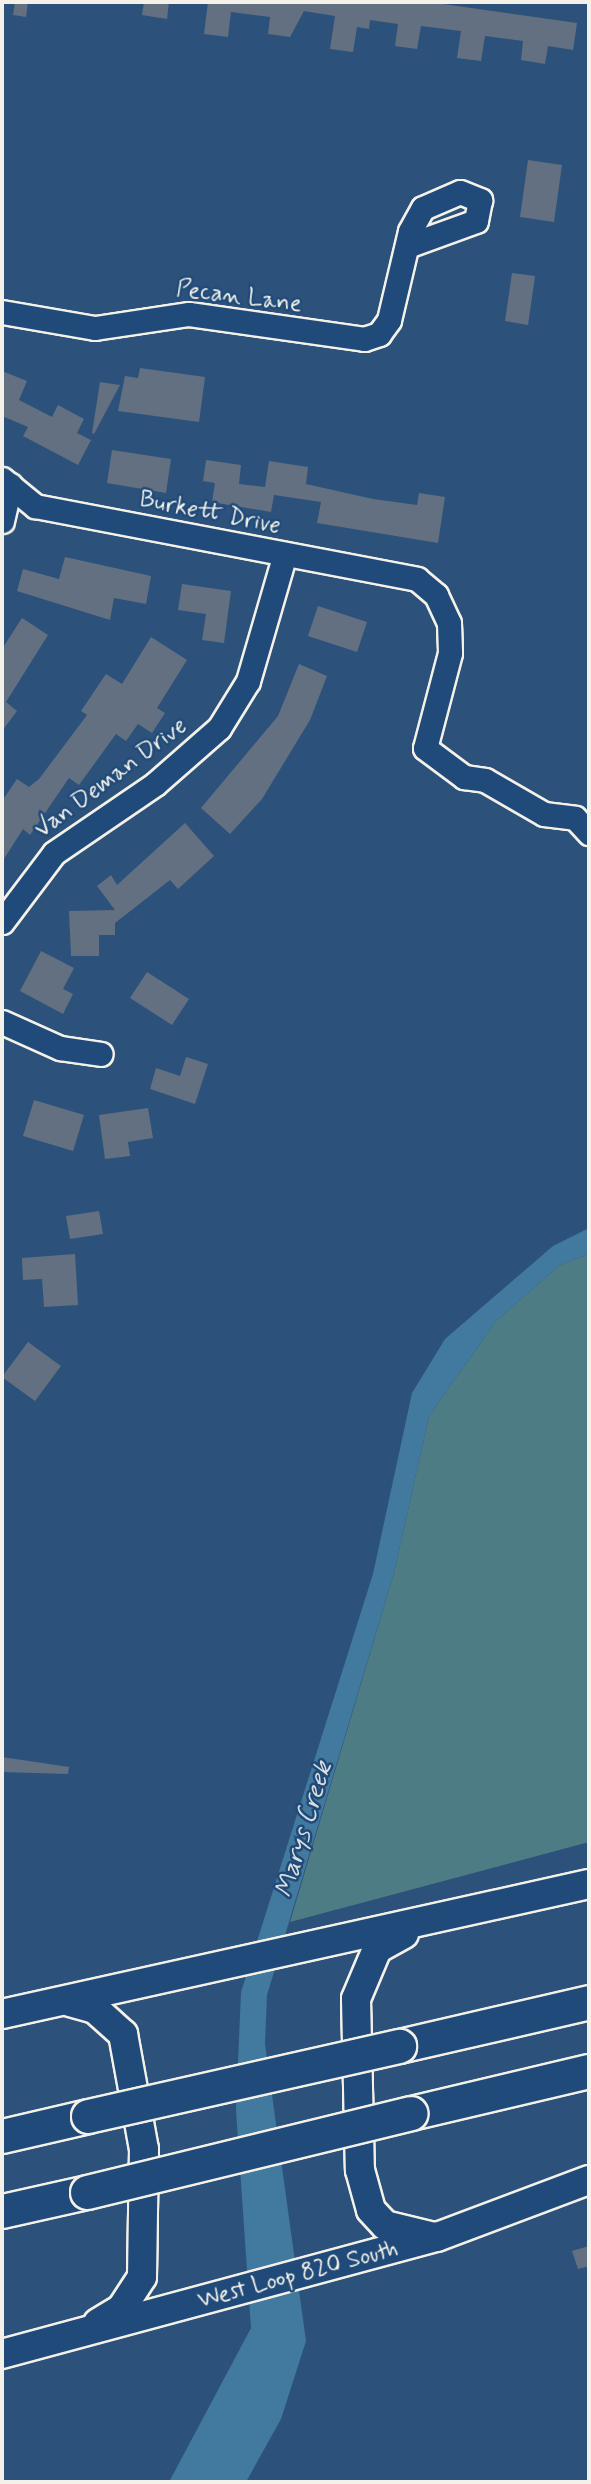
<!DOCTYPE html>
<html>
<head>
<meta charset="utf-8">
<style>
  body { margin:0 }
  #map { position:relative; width:591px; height:2484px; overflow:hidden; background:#2c527b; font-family:Mynerve,sans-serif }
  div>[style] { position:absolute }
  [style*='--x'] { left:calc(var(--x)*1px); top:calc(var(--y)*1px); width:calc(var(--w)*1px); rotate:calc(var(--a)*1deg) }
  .green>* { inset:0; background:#4e7c85 }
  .water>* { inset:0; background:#42799e }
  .building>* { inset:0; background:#627081 }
  .roads { filter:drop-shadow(2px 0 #f4f1e8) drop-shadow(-2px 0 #f4f1e8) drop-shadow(0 2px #f4f1e8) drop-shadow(0 -2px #f4f1e8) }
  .minor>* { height:23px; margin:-11.5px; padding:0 11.5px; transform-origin:11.5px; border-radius:11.5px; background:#1f4a7a }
  .major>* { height:28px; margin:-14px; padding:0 14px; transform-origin:14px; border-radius:14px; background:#1f4a7a }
  .highway>* { height:33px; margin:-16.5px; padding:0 16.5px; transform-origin:16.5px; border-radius:16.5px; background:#1f4a7a }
  .bridges { filter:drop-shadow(2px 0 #f4f1e8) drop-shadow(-2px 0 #f4f1e8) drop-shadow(0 2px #f4f1e8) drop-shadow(0 -2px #f4f1e8) }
  .highway-bridge>* { height:33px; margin:-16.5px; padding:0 16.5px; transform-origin:16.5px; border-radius:16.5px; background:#1f4a7a }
  span { translate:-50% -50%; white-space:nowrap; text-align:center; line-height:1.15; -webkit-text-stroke:5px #1f4a7a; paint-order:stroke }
  .street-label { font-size:24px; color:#f4f1e8 }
  .water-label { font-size:26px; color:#d9dfdd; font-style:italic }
  .frame { position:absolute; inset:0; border:4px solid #f4f1e8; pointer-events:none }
</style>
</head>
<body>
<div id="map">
  <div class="green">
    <i style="clip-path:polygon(589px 1254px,589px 1842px,290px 1922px,394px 1573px,429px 1416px,496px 1321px,560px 1265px)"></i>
  </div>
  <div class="water">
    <i style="clip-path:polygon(589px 1228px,589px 1254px,560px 1265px,496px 1321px,429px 1416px,394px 1573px,267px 1995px,265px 2044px,306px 2341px,281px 2419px,246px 2482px,169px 2482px,251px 2328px,236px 2110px,241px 1992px,373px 1574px,412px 1393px,445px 1339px,553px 1246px)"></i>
  </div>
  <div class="building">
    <i style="clip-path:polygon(15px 2px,28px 2px,26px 17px,13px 15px)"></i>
    <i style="clip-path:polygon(144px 2px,169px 2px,167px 19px,142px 15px)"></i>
    <i style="clip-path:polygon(208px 2px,429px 2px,577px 23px,573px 50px,548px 46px,545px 64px,521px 60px,523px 41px,485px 36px,481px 61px,457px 58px,461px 31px,421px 26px,417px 49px,395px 46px,398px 24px,370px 20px,369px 29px,357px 27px,353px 52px,330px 49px,335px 16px,304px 11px,290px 37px,268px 34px,270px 17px,231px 12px,228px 37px,204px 34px)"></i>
    <i style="clip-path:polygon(528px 160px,562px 165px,554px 222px,520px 217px)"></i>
    <i style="clip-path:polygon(512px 273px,535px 276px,528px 325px,505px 321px)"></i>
    <i style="clip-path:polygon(140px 368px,205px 377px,199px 422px,118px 411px,125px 376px,138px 378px)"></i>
    <i style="clip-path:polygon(2px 371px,27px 381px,19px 400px,52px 417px,58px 405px,84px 419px,77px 433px,91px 440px,78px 465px,23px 436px,28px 427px,2px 416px)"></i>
    <i style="clip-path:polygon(100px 382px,120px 385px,94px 434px,92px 433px)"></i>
    <i style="clip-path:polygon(112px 450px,171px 459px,166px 493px,107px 483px)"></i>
    <i style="clip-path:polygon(206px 460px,241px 465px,239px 484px,265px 487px,269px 461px,308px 467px,306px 484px,373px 499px,417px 505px,419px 493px,445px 497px,438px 543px,317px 523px,321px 502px,274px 495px,271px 512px,212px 502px,215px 483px,203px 481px)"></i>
    <i style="clip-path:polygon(65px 557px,151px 576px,146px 604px,114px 598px,110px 620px,17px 591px,23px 569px,59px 579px)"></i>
    <i style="clip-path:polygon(182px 584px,231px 591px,224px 643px,202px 640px,206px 614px,178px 610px)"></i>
    <i style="clip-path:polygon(318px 606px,367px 622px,357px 652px,308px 636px)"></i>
    <i style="clip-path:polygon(22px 618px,48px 635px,6px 702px,17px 711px,2px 731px,2px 649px)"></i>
    <i style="clip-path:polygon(151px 637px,187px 660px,157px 708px,165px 713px,152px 733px,138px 724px,126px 741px,116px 734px,79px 785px,69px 778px,30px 835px,23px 829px,2px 862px,2px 801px,17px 779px,29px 787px,39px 779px,87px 715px,81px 711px,106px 674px,122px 684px)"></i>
    <i style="clip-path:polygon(299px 664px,327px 676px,310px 720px,262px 799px,230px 834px,201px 808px,278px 716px)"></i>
    <i style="clip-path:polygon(185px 823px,214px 856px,178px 889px,170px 880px,115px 923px,115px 935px,99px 935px,99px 956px,71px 956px,69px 911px,115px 910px,97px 886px,111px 875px,117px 885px)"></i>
    <i style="clip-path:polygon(41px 951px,74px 968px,63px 989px,73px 994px,63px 1014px,20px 991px)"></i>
    <i style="clip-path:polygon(147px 972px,189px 999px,172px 1025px,130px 998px)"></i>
    <i style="clip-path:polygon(186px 1057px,208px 1064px,195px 1104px,150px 1089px,156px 1068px,180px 1076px)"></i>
    <i style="clip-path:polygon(34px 1100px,84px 1115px,73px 1151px,23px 1136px)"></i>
    <i style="clip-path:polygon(148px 1108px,153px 1138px,128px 1142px,130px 1156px,105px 1159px,99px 1115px)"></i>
    <i style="clip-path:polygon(99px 1211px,103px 1234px,70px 1239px,66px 1216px)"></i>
    <i style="clip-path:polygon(75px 1254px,78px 1305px,44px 1307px,42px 1279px,23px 1280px,22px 1258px)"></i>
    <i style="clip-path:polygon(28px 1342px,61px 1366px,35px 1401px,2px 1377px)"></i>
    <i style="clip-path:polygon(2px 1757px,69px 1767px,68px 1774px,2px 1772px)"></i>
    <i style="clip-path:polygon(589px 2246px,589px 2266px,578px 2269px,572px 2251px)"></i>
  </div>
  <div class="roads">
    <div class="minor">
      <i style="--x:2;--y:312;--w:94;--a:9.8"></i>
      <i style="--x:95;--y:328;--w:95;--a:-8.5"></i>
      <i style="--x:189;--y:314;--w:177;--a:8.1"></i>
      <i style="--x:364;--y:339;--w:16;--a:-18"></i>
      <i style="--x:379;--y:334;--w:17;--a:-54"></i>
      <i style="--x:389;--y:320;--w:91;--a:-76.7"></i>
      <i style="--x:410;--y:231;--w:26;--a:-61"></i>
      <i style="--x:423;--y:208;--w:40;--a:-23.4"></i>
      <i style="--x:460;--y:192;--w:22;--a:22"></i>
      <i style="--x:480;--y:200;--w:21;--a:101"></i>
      <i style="--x:476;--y:221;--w:73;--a:160.1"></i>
      <i style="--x:2;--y:479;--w:43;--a:39.3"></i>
      <i style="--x:35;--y:506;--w:389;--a:10.8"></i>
      <i style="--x:417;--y:579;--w:25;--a:40"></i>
      <i style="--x:436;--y:595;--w:31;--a:65"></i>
      <i style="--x:449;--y:623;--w:30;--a:88"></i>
      <i style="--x:450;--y:653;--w:98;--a:104.7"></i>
      <i style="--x:425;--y:748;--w:49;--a:36.6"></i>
      <i style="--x:464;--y:777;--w:21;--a:8"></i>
      <i style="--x:485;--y:780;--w:68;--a:30"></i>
      <i style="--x:544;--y:814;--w:31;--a:7"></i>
      <i style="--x:575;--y:818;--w:21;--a:47"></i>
      <i style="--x:2;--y:521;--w:37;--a:-77"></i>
      <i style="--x:2;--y:922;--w:86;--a:-53"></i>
      <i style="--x:54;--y:853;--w:122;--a:-34.3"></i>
      <i style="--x:155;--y:784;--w:85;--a:-41.2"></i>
      <i style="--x:219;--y:728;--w:55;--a:-58.3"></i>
      <i style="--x:248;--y:681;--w:132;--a:-73.8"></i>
      <i style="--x:2;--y:1022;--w:64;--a:24.1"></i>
      <i style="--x:60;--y:1048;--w:41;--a:8.3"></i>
    </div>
    <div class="major">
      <i style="--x:404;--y:1934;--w:31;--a:151"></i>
      <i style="--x:377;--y:1949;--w:54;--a:112.8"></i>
      <i style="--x:356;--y:1999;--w:171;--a:88.7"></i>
      <i style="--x:360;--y:2170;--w:41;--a:74.6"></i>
      <i style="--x:371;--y:2210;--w:21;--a:47"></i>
      <i style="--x:385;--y:2225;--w:50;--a:13.8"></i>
      <i style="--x:70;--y:2002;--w:26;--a:16"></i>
      <i style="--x:95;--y:2009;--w:38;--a:42"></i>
      <i style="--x:123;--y:2034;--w:117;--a:79.7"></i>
      <i style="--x:144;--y:2149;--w:128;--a:90.9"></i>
      <i style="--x:142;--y:2277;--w:38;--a:123"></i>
      <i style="--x:121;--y:2309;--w:27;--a:149"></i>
      <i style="--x:2;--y:2014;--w:601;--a:-12.49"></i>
      <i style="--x:2;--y:2354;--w:450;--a:-15.1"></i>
      <i style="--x:437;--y:2237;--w:162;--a:-20.6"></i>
    </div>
    <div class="highway">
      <i style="--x:399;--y:2046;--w:195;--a:-13"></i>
      <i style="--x:411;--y:2113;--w:183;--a:-13.3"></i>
      <i style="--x:2;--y:2136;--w:88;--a:-13.1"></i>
      <i style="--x:2;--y:2211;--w:87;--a:-12.6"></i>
    </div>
  </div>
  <div class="bridges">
    <div class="highway-bridge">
      <i style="--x:88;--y:2116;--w:319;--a:-12.7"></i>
      <i style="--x:87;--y:2192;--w:333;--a:-13.7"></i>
    </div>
  </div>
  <div class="street-label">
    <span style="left:239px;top:297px;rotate:7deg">Pecan Lane</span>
    <span style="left:210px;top:513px;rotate:11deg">Burkett Drive</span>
    <span style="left:111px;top:778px;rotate:-37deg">Van Deman Drive</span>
    <span style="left:298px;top:2275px;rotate:-15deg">West Loop 820 South</span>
  </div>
  <div class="water-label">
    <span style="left:305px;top:1830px;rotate:-73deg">Marys Creek</span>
  </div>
  <div class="frame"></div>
</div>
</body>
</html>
